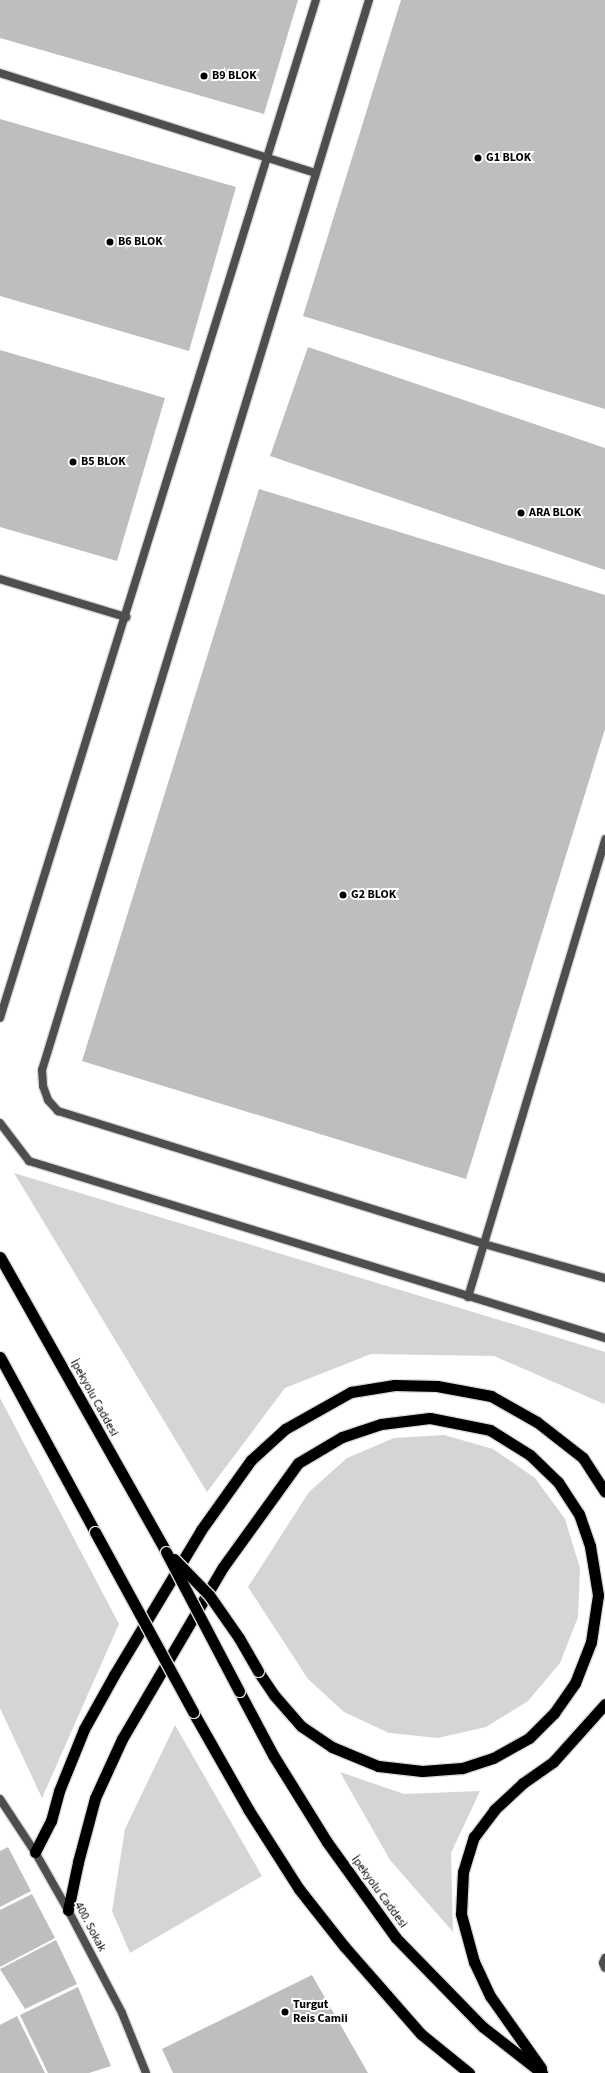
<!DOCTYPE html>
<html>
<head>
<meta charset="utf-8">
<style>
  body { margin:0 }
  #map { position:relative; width:605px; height:2073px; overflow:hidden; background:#fff; font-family:"Source Sans 3",sans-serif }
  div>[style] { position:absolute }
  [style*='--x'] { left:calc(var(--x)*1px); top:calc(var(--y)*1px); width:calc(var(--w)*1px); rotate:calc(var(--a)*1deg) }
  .green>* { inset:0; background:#d5d5d5 }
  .building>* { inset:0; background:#bebebe }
  .roads { filter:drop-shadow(1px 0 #dbdbdb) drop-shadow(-1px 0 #dbdbdb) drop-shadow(0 1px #dbdbdb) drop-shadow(0 -1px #dbdbdb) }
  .service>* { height:8px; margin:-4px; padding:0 4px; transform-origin:4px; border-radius:4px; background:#4e4e4e }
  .minor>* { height:8px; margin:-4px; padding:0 4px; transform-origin:4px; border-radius:4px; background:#4e4e4e }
  .tertiary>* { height:8px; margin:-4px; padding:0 4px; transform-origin:4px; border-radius:4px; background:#4e4e4e }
  .trunk>* { height:11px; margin:-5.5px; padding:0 5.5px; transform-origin:5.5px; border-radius:5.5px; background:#000 }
  .bridges { filter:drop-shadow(1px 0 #dbdbdb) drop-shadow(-1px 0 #dbdbdb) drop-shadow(0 1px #dbdbdb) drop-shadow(0 -1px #dbdbdb) }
  .trunk-bridge>* { height:11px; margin:-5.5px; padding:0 5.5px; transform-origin:5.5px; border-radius:5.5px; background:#000 }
  .dots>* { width:11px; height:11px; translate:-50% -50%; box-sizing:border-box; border:2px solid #fff; border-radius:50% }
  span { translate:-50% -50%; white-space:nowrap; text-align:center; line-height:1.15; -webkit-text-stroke:4px #fff; paint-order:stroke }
  .poi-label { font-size:12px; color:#000; font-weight:700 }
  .left { translate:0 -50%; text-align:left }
  .street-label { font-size:12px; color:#000 }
</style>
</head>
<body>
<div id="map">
  <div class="green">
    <i style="clip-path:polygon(14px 1173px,605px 1352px,605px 1402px,604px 1404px,494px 1356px,371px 1354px,285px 1388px,207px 1492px)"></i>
    <i style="clip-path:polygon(0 1398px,119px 1624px,42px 1798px,0 1708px)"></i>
    <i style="clip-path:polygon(444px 1435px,493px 1449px,535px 1478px,565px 1519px,580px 1568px,578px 1617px,560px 1663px,528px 1701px,486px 1727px,438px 1738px,389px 1733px,344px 1712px,308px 1679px,248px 1587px,309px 1492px,347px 1458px,394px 1438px)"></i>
    <i style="clip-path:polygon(175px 1725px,262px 1876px,130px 1953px,112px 1911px,125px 1829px)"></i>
    <i style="clip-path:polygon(340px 1772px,404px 1794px,480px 1791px,451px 1853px,453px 1932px,390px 1860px)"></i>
  </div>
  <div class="building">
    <i style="clip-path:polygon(0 0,298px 0,264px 114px,0 38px)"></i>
    <i style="clip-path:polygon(401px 0,605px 0,605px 409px,303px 316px)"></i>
    <i style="clip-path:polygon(0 119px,236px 187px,189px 351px,0 296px)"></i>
    <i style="clip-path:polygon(308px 347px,605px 448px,605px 570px,270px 456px)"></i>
    <i style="clip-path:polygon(0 350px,165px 398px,117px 561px,0 527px)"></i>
    <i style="clip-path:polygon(259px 489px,605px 595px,605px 729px,466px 1179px,82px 1061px)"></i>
    <i style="clip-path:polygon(8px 1847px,31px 1891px,0 1907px,0 1851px)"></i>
    <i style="clip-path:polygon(32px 1894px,55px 1938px,0 1967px,0 1910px)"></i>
    <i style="clip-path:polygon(56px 1940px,77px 1984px,25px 2009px,0 1969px)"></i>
    <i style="clip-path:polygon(312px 1975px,368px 2073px,173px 2073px,162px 2049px)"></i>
    <i style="clip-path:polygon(78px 1987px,111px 2066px,89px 2073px,48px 2073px,20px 2015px)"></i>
    <i style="clip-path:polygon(17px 2016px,45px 2073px,0 2073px,0 2025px)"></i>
  </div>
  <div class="roads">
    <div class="service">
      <i style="--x:605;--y:1958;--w:5;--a:112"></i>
      <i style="--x:603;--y:1963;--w:5;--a:68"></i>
    </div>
    <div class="minor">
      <i style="--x:0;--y:73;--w:331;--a:17.6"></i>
      <i style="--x:0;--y:579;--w:132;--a:16.8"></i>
      <i style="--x:468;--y:1297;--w:478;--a:-73.3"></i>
      <i style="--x:0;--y:1799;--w:64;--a:56.6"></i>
      <i style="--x:35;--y:1852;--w:67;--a:60.4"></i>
      <i style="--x:68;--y:1910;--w:116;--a:62.3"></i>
      <i style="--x:122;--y:2013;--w:65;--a:68.2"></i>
    </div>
    <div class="tertiary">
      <i style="--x:369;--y:0;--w:1119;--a:106.99"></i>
      <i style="--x:42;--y:1070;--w:16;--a:86"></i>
      <i style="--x:43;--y:1086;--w:15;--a:70"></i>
      <i style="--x:48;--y:1100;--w:15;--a:48"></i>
      <i style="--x:58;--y:1111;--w:446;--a:17.3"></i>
      <i style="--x:484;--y:1244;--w:126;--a:15.7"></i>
      <i style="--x:0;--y:1018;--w:1066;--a:-72.76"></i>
      <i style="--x:0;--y:1123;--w:48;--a:52.7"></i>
      <i style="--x:29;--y:1161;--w:603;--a:17.08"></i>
    </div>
    <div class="trunk">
      <i style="--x:0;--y:1257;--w:338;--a:60.6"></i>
      <i style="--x:0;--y:1357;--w:199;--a:61.5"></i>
      <i style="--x:239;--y:1691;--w:72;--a:62"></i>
      <i style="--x:273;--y:1755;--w:102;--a:58.2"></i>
      <i style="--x:327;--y:1842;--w:118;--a:54.3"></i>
      <i style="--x:396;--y:1938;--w:124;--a:45.7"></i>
      <i style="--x:483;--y:2027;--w:75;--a:37.9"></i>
      <i style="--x:193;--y:1712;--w:112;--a:60.4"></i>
      <i style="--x:248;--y:1809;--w:95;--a:57.5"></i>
      <i style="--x:299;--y:1889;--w:73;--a:51.7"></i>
      <i style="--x:344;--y:1946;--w:117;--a:48.8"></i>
      <i style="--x:421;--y:2034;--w:62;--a:39.1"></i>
      <i style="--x:35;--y:1852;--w:35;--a:-63"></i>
      <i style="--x:51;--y:1821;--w:31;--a:-75"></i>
      <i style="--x:59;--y:1791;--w:67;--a:-68"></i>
      <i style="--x:84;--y:1729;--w:62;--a:-60.9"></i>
      <i style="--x:114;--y:1675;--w:169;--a:-59"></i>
      <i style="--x:201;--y:1530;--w:86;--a:-54.5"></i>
      <i style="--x:251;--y:1460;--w:46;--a:-42.4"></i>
      <i style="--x:285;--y:1429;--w:76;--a:-29.3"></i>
      <i style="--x:351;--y:1392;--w:44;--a:-9.2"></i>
      <i style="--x:394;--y:1385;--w:43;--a:1.3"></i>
      <i style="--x:437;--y:1386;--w:55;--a:10.5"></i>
      <i style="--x:491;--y:1396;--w:53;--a:29.5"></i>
      <i style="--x:537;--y:1422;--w:58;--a:38"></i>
      <i style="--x:583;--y:1458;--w:40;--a:57.1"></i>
      <i style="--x:68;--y:1910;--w:49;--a:-78.2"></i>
      <i style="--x:78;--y:1862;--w:66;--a:-75.1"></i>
      <i style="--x:95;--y:1798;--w:65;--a:-65.4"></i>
      <i style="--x:122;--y:1739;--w:199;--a:-59.6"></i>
      <i style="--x:223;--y:1567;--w:128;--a:-54.2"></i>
      <i style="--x:298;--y:1463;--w:51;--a:-30.6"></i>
      <i style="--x:342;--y:1437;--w:41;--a:-18.4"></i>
      <i style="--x:381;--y:1424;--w:49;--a:-7"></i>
      <i style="--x:430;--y:1418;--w:61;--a:11.3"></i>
      <i style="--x:490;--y:1430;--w:47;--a:32"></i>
      <i style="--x:530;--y:1455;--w:39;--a:44"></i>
      <i style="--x:558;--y:1482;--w:38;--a:57"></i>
      <i style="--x:579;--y:1514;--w:34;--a:71"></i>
      <i style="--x:590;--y:1546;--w:50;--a:80.7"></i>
      <i style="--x:598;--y:1595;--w:48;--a:98.5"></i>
      <i style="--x:591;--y:1642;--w:44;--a:111.3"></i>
      <i style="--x:575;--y:1683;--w:37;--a:125"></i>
      <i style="--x:554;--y:1713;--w:35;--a:135"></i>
      <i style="--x:529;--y:1738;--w:41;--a:150.9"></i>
      <i style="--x:493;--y:1758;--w:33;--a:162"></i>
      <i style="--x:462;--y:1768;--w:40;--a:175.7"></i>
      <i style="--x:422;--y:1771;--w:44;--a:-173.5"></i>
      <i style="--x:378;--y:1766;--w:50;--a:-157.6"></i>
      <i style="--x:332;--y:1747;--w:37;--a:-146"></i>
      <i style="--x:301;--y:1726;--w:41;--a:-131.1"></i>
      <i style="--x:274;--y:1695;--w:29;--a:-124"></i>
      <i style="--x:541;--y:2068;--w:88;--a:-125.3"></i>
      <i style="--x:490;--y:1996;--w:38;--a:-115"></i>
      <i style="--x:474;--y:1962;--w:50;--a:-105.2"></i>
      <i style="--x:461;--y:1914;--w:42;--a:-87.3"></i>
      <i style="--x:463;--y:1872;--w:37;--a:-73"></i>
      <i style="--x:474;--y:1837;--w:34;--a:-53"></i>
      <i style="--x:494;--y:1810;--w:40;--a:-43"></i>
      <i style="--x:523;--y:1783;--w:37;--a:-35"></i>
      <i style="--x:553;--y:1762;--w:78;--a:-48.1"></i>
    </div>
  </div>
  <div class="bridges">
    <div class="trunk-bridge">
      <i style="--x:95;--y:1532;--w:205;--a:61.4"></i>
      <i style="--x:166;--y:1552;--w:157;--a:62.3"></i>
      <i style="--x:174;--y:1559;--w:50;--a:45.8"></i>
      <i style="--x:209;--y:1595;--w:52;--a:55.1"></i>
      <i style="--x:239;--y:1638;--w:38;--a:60"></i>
    </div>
  </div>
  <div class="dots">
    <i style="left:204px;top:76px;background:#000"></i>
    <i style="left:478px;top:158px;background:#000"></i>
    <i style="left:110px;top:242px;background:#000"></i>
    <i style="left:73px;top:462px;background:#000"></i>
    <i style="left:521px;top:513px;background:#000"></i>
    <i style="left:343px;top:895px;background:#000"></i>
    <i style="left:285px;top:2012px;background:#000"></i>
  </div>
  <div class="poi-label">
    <span class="left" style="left:212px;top:76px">B9 BLOK</span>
    <span class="left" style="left:486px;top:158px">G1 BLOK</span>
    <span class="left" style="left:118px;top:242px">B6 BLOK</span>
    <span class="left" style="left:81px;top:462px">B5 BLOK</span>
    <span class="left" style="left:529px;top:513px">ARA BLOK</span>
    <span class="left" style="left:351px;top:895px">G2 BLOK</span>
    <span class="left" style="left:293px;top:2012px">Turgut<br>Reis Camii</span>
  </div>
  <div class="street-label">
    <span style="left:94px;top:1398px;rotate:61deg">İpekyolu Caddesi</span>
    <span style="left:379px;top:1892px;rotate:54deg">İpekyolu Caddesi</span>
    <span style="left:90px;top:1927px;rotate:62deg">400. Sokak</span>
  </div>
</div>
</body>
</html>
